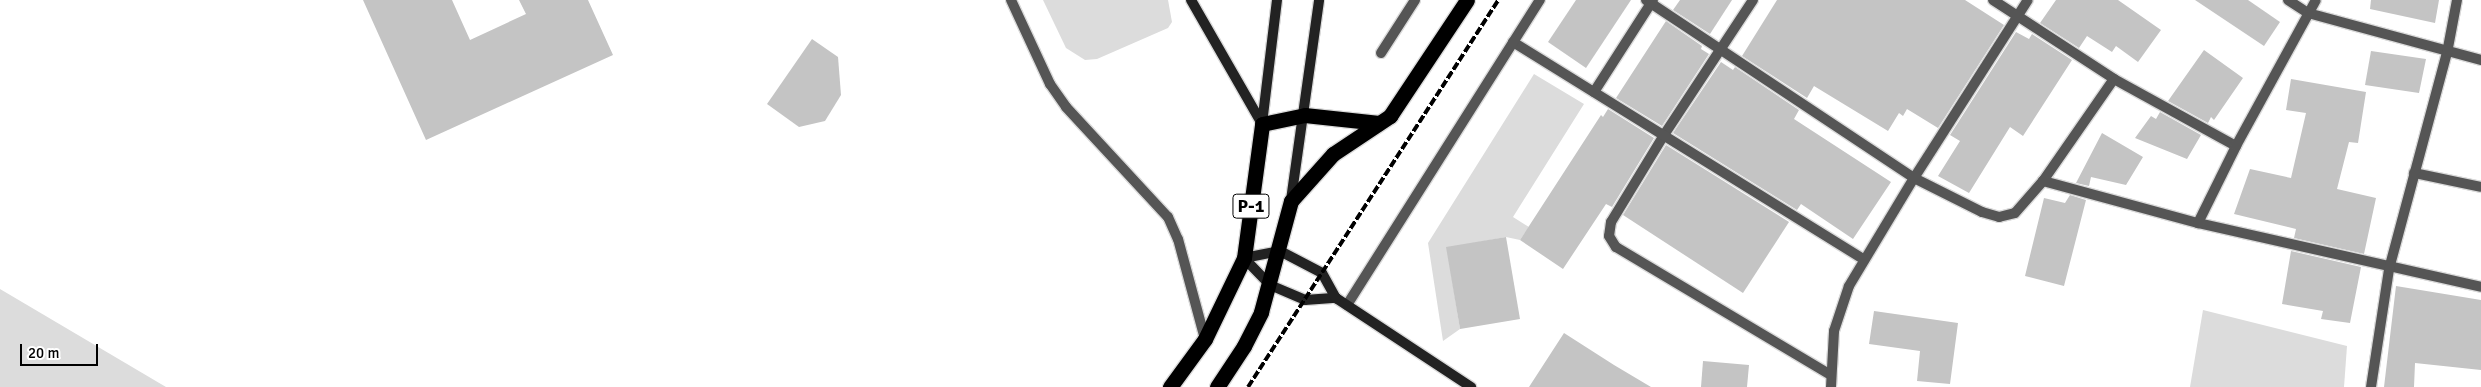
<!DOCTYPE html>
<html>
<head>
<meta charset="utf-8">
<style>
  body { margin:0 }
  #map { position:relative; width:2481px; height:387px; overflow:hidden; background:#fff; font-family:Signika,sans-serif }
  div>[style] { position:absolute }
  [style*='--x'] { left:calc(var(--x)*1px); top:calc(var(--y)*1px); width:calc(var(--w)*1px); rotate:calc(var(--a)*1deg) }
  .green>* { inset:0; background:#dcdcdc }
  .building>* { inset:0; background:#c4c4c4 }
  .roads { filter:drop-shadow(1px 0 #dbdbdb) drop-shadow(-1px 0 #dbdbdb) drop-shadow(0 1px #dbdbdb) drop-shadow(0 -1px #dbdbdb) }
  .street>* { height:10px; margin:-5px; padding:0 5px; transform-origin:5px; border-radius:5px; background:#555 }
  .secondary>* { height:10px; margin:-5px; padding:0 5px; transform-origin:5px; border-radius:5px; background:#222 }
  .highway>* { height:15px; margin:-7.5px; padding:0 7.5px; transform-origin:7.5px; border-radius:7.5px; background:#000 }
  .rail>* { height:4px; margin-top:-2px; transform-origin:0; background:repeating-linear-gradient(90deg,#000 0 8px,transparent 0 10.5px) }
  span { translate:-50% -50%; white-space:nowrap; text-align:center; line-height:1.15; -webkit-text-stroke:4.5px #fff; paint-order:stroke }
  .shield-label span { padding:1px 4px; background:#fff; border:1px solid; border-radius:4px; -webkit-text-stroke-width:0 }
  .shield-label { font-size:18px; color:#000; font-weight:700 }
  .scale { position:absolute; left:20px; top:344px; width:78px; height:22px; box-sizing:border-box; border:2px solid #000; border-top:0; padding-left:6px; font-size:15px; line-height:18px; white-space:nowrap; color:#000; -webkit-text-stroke:4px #fff; paint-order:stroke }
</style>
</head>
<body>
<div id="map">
  <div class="green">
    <i style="clip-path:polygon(1043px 0,1168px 0,1172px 22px,1168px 28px,1097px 59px,1085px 60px,1066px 48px)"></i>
    <i style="clip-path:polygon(1534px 74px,1584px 104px,1513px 217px,1529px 227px,1520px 240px,1506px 237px,1447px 248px,1460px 329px,1443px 341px,1428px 243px)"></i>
    <i style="clip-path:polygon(0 289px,166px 387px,0 387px)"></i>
    <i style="clip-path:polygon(2203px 310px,2347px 346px,2344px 387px,2190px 387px)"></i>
  </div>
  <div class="building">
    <i style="clip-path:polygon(363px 0,452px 0,470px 40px,526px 14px,519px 0,588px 0,613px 55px,426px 140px)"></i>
    <i style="clip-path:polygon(1576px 0,1631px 0,1586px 68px,1548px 42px)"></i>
    <i style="clip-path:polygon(1680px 0,1732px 0,1710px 34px,1673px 10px)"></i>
    <i style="clip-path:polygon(1777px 0,1965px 0,2004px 25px,1938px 128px,1907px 109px,1903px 116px,1899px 113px,1888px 131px,1814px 86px,1807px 98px,1742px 56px)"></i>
    <i style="clip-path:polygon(2056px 0,2118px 0,2161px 30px,2138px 62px,2116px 46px,2112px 52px,2087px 36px,2079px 48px,2040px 23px)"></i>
    <i style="clip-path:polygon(2195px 0,2248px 0,2280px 22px,2264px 46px)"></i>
    <i style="clip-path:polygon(2371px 0,2439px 0,2435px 23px,2370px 9px)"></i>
    <i style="clip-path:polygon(1666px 21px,1702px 46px,1701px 49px,1709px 54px,1662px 126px,1616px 98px)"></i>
    <i style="clip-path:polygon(2016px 32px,2029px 39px,2032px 34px,2072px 60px,2023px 136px,2010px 127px,1969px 193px,1938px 176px,1960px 141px,1950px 135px)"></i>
    <i style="clip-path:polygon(812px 39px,838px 57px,841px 95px,825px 121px,799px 127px,767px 104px)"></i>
    <i style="clip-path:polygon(2204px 50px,2243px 78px,2214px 120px,2211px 117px,2208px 123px,2168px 101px)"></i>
    <i style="clip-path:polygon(2371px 51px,2426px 59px,2419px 93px,2365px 85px)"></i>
    <i style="clip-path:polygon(1721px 62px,1733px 70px,1735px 67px,1799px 110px,1794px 119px,1891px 182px,1853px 239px,1801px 204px,1797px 210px,1673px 133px)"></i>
    <i style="clip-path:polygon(2291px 79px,2366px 92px,2358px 143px,2349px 142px,2337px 189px,2376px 198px,2364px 254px,2294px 238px,2296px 229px,2234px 214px,2250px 169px,2291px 178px,2306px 113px,2286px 110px)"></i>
    <i style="clip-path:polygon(1608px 109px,1654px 138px,1612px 207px,1606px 204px,1563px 269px,1520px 240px,1601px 115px,1603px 117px)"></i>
    <i style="clip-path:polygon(2160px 112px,2201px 135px,2187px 159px,2135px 138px,2151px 116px,2156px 119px)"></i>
    <i style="clip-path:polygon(2102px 133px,2143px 157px,2126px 185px,2091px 177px,2089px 186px,2076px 183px)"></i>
    <i style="clip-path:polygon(1666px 145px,1789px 222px,1743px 293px,1623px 215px)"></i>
    <i style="clip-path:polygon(2070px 195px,2086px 200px,2064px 286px,2025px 276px,2044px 198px,2065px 203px)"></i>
    <i style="clip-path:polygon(1506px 237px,1520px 319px,1460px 329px,1446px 247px)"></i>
    <i style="clip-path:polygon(2291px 251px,2361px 267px,2350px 323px,2321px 319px,2323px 311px,2282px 304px)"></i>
    <i style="clip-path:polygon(2396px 286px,2481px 300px,2481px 370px,2415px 363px,2414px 387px,2384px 387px)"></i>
    <i style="clip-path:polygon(1874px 311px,1958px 323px,1950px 384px,1917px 381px,1920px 351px,1869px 344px)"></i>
    <i style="clip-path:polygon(1564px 333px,1614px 365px,1651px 387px,1529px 387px)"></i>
    <i style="clip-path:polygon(1703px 361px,1749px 365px,1747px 387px,1701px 387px)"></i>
  </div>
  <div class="roads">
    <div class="street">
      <i style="--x:1011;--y:0;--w:93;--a:65.1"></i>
      <i style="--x:1050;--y:84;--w:28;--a:55"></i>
      <i style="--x:1066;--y:107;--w:150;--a:47.2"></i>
      <i style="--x:1168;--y:217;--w:24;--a:66"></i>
      <i style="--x:1178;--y:239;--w:104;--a:74.9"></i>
      <i style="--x:1646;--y:0;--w:322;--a:33.6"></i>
      <i style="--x:1914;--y:178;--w:76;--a:26.6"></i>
      <i style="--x:1982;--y:212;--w:18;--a:16"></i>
      <i style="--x:1999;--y:217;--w:16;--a:-14"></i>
      <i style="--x:2015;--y:213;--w:43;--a:-48.8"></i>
      <i style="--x:2043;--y:181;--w:124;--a:-55.2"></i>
      <i style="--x:1753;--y:0;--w:162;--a:123.4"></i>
      <i style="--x:1664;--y:135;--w:102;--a:121.3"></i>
      <i style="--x:1611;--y:222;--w:14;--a:98"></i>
      <i style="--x:1609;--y:236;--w:13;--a:58"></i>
      <i style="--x:1616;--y:247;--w:250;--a:30.8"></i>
      <i style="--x:1993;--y:0;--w:145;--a:33.1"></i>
      <i style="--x:2114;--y:79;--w:139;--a:28.8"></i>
      <i style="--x:2288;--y:0;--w:24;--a:33"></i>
      <i style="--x:2308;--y:13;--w:179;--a:15.2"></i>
      <i style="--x:1513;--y:42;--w:412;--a:31.8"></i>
      <i style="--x:1381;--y:53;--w:63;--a:-57.3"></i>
      <i style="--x:1594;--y:92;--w:109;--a:-57.3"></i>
      <i style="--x:2414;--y:173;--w:68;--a:11.8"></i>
      <i style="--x:2043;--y:181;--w:161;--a:15.2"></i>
      <i style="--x:2198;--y:223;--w:290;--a:12.7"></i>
      <i style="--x:2198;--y:223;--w:86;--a:-63.7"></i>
      <i style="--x:2236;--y:146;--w:166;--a:-61.3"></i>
      <i style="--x:1347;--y:305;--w:361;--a:-57.7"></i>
      <i style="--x:1831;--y:387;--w:56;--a:-86.9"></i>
      <i style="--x:1834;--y:331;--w:47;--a:-71.6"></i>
      <i style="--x:1849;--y:286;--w:126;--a:-59"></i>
      <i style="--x:1914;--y:178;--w:211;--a:-57.4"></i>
      <i style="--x:2371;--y:387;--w:119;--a:-81.3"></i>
      <i style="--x:2389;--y:269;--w:224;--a:-75"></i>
      <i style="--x:2447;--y:53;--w:54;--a:-79.3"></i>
    </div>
    <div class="secondary">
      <i style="--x:1191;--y:0;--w:143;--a:60.2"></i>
      <i style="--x:1262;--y:124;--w:125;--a:-83.1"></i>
      <i style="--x:1291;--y:200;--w:202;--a:-82"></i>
      <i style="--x:1244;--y:258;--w:37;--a:46"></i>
      <i style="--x:1270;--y:285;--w:38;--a:23"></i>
      <i style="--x:1305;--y:300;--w:31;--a:-4"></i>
      <i style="--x:1336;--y:298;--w:162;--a:33.4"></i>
      <i style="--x:1244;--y:258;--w:37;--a:-11"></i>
      <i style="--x:1280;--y:251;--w:47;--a:27.6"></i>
      <i style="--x:1322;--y:273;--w:29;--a:61"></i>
    </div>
    <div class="highway">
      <i style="--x:1170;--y:387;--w:59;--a:-53.9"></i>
      <i style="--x:1205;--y:339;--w:90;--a:-64.3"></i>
      <i style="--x:1244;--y:258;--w:135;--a:-82.3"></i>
      <i style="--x:1262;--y:124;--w:44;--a:-11.8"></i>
      <i style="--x:1305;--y:115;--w:74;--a:6.2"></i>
      <i style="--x:1217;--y:387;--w:49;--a:-56.6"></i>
      <i style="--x:1244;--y:346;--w:38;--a:-63"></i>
      <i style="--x:1261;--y:312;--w:115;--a:-74.9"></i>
      <i style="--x:1291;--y:201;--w:63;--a:-48.2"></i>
      <i style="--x:1333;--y:154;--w:69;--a:-33.7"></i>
      <i style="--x:1390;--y:116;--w:139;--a:-56.4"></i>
    </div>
  </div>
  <div class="rail">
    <i style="--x:1248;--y:387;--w:461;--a:-57.1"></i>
  </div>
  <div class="shield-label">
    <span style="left:1251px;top:206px">P-1</span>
  </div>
  <div class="scale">20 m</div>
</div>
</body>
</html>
